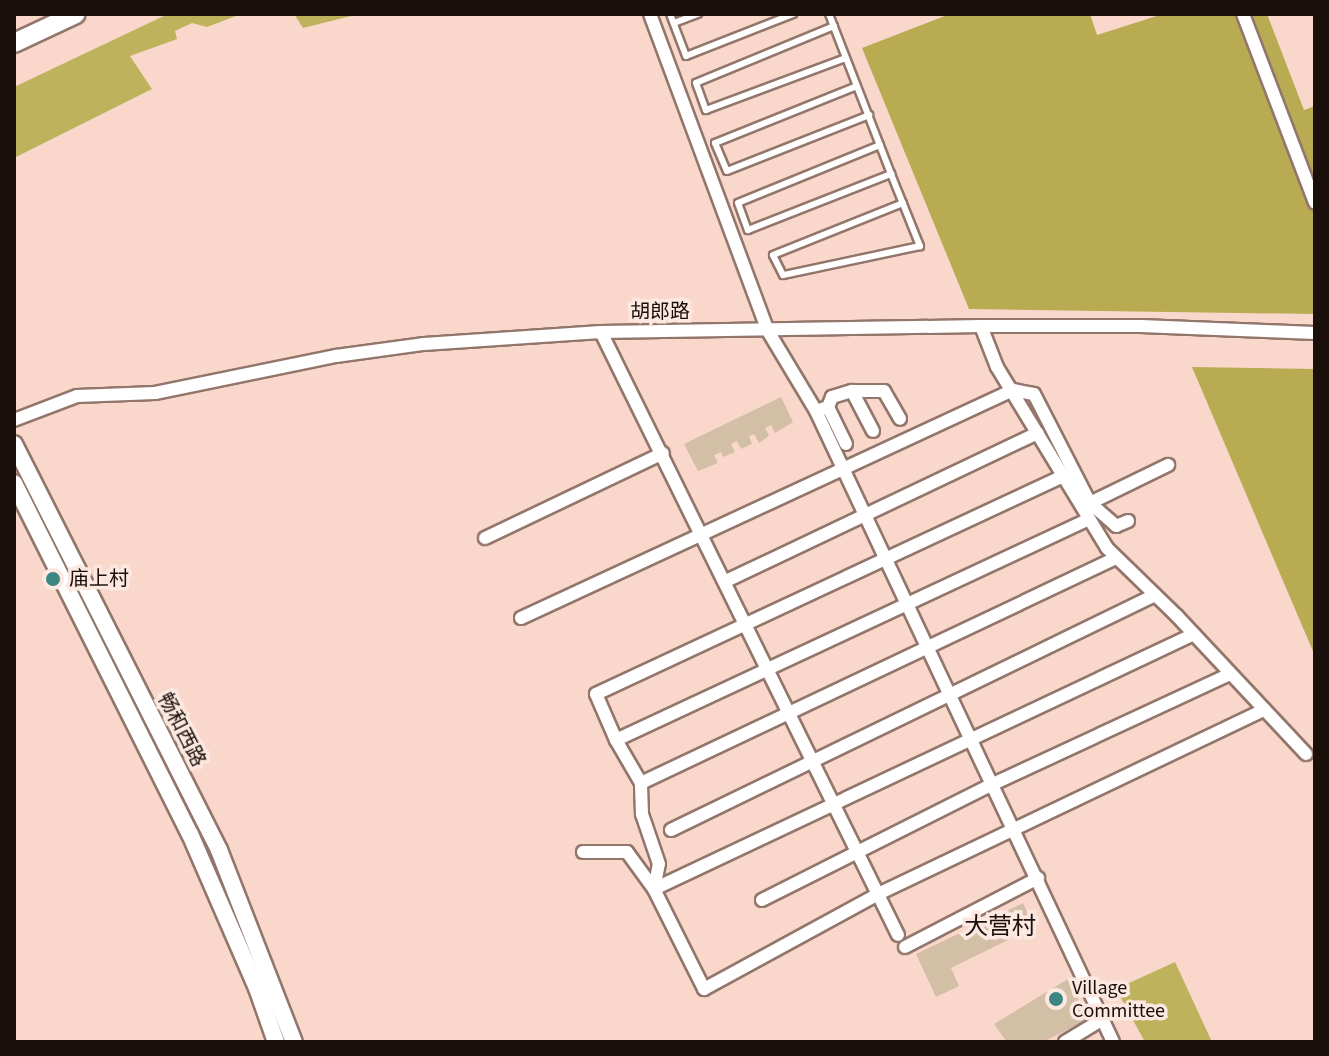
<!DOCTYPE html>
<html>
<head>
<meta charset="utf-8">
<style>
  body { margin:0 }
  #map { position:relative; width:1329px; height:1056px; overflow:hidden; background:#f9d7cb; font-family:"Source Sans 3","Noto Sans SC",sans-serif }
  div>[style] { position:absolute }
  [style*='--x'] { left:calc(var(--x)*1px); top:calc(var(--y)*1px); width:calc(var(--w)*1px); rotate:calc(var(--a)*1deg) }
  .green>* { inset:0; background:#beb25d }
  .forest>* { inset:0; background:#b8ab52 }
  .building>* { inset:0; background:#d3bea6 }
  .roads { filter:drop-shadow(2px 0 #93766b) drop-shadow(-2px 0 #93766b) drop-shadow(0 2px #93766b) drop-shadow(0 -2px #93766b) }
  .service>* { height:6px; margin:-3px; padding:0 3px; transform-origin:3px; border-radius:3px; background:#fff }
  .minor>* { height:12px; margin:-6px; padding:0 6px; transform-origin:6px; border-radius:6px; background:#fff }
  .secondary>* { height:16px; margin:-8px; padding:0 8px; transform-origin:8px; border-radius:8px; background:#fff }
  .primary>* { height:18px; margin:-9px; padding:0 9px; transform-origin:9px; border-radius:9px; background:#fff }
  .dots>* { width:22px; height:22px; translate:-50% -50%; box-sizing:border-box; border:4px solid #fce8e0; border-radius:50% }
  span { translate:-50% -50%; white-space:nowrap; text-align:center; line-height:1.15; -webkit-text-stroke:7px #fce8e0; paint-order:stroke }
  .street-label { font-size:20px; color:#1a0f0b }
  .poi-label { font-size:20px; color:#1a0f0b }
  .left { translate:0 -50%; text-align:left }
  .quarter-label { font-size:24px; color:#1a0f0b }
  .frame { position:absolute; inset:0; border:16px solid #1a0f0b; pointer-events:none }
</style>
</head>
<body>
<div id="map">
  <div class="green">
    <i style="clip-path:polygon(168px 14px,241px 14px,207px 27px,192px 23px,175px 31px,177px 39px,130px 56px,152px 89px,14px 158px,14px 87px)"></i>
    <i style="clip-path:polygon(294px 14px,359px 14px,303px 28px)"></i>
    <i style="clip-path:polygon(1175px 962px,1212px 1042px,1145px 1042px,1116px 989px)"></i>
  </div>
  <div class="forest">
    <i style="clip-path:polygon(950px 14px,1090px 14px,1097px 35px,1163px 14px,1267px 14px,1304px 110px,1315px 106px,1315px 314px,969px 309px,862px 48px)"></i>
    <i style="clip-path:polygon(1192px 367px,1315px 369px,1315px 656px)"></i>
  </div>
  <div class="building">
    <i style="clip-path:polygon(781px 397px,793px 422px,775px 433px,771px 425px,765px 428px,769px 436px,759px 443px,754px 434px,749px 436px,752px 444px,741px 449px,737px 441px,731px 444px,735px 452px,723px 457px,721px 452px,714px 455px,718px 463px,698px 471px,684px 444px)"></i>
    <i style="clip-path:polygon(1023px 903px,1034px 927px,951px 968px,959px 986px,936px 997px,916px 954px)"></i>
    <i style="clip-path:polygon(1068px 979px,1088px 1019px,1043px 1042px,1007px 1042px,994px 1024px)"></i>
  </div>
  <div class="roads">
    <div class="service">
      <i style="--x:670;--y:14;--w:45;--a:69.1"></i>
      <i style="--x:686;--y:56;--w:115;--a:-21.4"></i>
      <i style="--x:829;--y:14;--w:172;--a:68.8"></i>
      <i style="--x:891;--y:174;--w:78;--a:68.1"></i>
      <i style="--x:920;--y:246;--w:140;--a:168"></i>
      <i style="--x:783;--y:275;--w:22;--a:-117"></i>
      <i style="--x:773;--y:255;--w:140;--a:-21.8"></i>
      <i style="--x:674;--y:23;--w:26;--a:-21"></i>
      <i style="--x:834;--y:26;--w:149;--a:157.6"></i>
      <i style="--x:696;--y:83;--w:29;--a:70"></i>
      <i style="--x:706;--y:110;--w:149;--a:-20.4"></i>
      <i style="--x:857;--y:86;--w:153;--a:158.1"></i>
      <i style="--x:715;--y:143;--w:30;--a:67"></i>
      <i style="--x:727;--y:171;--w:153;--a:-21.5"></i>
      <i style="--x:880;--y:145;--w:153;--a:157.8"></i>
      <i style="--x:738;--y:203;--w:29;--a:70"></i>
      <i style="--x:748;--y:230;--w:154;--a:-21.4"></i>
    </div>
    <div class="minor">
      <i style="--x:650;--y:14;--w:338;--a:69.6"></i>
      <i style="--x:768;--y:331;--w:93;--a:59"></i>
      <i style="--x:816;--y:411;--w:697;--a:64.79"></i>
      <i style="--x:1243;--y:14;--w:202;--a:69.1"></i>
      <i style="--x:981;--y:326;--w:44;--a:68.7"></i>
      <i style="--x:997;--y:367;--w:212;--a:58.7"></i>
      <i style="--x:1107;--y:548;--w:98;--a:44.2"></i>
      <i style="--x:1177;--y:616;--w:189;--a:46.9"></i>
      <i style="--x:601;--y:332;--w:672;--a:63.78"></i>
      <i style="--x:852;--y:391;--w:32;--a:0"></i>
      <i style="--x:884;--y:391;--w:32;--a:60"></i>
      <i style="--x:828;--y:407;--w:11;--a:-68"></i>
      <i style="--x:832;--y:397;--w:21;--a:-17"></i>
      <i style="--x:852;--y:391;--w:45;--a:62.3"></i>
      <i style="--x:822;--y:409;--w:6;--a:-18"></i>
      <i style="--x:828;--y:407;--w:41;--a:64.1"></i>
      <i style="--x:14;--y:420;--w:67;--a:-20.9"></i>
      <i style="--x:77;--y:396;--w:78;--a:-2.2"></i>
      <i style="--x:155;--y:393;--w:185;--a:-11.6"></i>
      <i style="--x:336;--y:356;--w:89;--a:-7.8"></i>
      <i style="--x:424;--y:344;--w:177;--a:-3.9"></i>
      <i style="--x:601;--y:332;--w:380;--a:-0.9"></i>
      <i style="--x:981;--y:326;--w:160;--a:0"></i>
      <i style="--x:1141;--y:326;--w:174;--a:2.3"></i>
      <i style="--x:1090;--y:503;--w:87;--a:-26"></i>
      <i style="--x:485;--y:538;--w:197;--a:-25.5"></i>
      <i style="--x:726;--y:581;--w:345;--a:-25.4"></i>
      <i style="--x:521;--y:618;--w:542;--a:-24.86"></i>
      <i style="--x:1013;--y:390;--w:21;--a:11"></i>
      <i style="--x:1034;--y:394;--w:123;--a:62.8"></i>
      <i style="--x:1090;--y:503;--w:35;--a:41"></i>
      <i style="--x:1116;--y:526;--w:13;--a:-23"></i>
      <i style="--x:616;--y:740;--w:522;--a:-25.04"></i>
      <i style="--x:641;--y:783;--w:526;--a:-25.35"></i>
      <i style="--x:671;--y:830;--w:538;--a:-25.9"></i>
      <i style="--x:583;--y:852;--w:44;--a:0"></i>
      <i style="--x:627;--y:852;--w:46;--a:53.9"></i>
      <i style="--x:654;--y:889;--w:112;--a:63.4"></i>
      <i style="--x:704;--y:989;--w:198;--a:-28.6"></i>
      <i style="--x:878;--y:894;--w:428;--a:-25.5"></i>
      <i style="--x:654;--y:889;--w:25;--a:-79"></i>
      <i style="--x:659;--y:864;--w:53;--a:-108.8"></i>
      <i style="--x:642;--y:814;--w:31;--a:-92"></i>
      <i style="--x:641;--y:783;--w:50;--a:-120.2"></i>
      <i style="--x:616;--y:740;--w:50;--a:-113.5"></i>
      <i style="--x:596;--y:694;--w:515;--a:-25.02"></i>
      <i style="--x:654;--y:889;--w:597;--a:-25.28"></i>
      <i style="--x:762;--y:900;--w:258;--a:-26.7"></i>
      <i style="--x:993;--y:784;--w:261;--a:-24.9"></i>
      <i style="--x:905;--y:947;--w:150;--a:-27.4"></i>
      <i style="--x:1065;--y:1042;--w:44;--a:-31.2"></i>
    </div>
    <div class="secondary">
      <i style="--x:14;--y:444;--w:455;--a:63.2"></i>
      <i style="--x:219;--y:850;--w:206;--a:68.7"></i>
      <i style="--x:14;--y:483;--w:393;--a:63.4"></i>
      <i style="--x:190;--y:834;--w:168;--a:66.5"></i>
      <i style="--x:257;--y:988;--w:57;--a:70.6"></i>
    </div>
    <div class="primary">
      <i style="--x:14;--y:43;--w:68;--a:-25.1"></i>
    </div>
  </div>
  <div class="dots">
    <i style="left:53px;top:579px;background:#3e8683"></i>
    <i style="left:1056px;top:999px;background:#3e8683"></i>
  </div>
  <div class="street-label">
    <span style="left:660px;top:312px">胡郎路</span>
    <span style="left:181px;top:730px;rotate:63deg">畅和西路</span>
  </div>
  <div class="poi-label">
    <span class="left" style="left:69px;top:579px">庙上村</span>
    <span class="left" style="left:1072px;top:1000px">Village<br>Committee</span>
  </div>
  <div class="quarter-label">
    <span style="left:1000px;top:927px">大营村</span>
  </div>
  <div class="frame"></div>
</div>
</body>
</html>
